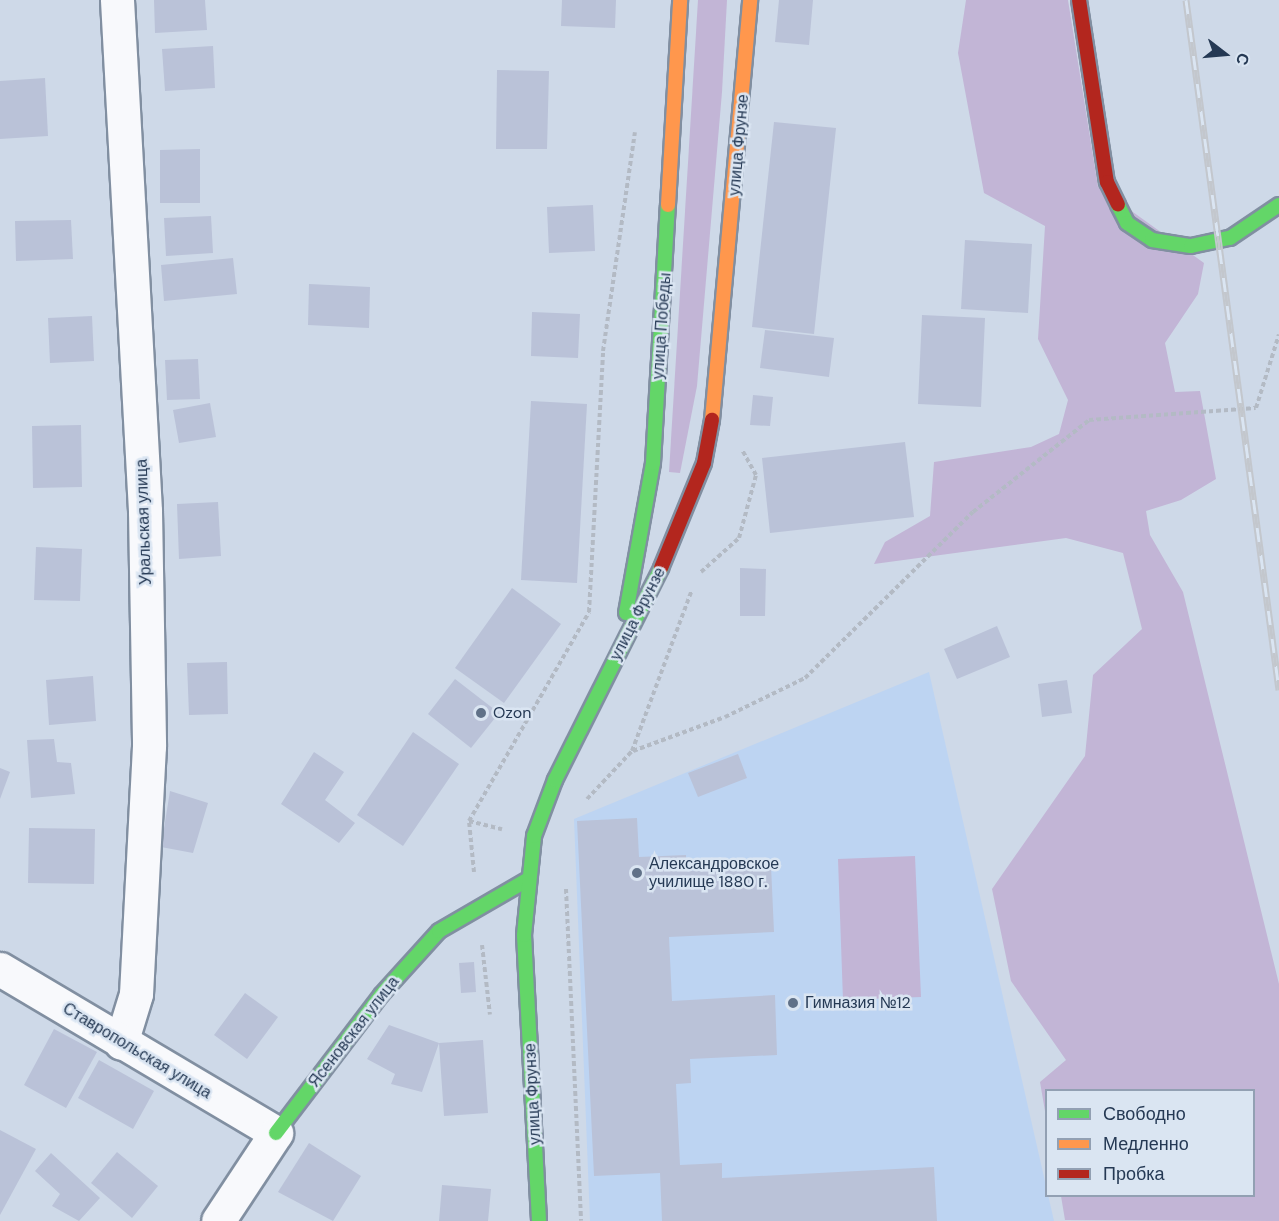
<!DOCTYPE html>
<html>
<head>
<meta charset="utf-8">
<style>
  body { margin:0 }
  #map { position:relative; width:1279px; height:1221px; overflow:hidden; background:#ced9e8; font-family:"DM Sans",sans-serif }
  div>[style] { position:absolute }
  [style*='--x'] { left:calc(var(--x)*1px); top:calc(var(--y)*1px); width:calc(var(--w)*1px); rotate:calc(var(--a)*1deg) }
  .built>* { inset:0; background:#bdd4f2 }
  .green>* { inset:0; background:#c2b5d6 }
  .building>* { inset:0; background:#bac2d8 }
  .path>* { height:4px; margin-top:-2px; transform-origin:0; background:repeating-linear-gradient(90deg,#b3bac4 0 4.5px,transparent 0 7.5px) }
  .roads { filter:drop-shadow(2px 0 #818fa1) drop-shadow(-2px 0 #818fa1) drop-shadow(0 2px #818fa1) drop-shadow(0 -2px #818fa1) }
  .street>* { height:33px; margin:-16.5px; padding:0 16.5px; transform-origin:16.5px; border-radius:16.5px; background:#f8f9fc }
  .fast>* { height:14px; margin:-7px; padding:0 7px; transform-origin:7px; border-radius:7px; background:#63d668 }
  .slow>* { height:14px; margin:-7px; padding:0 7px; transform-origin:7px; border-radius:7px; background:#ff974d }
  .jam>* { height:14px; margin:-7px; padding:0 7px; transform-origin:7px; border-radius:7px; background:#b3261e }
  .rail>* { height:7px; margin-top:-3.5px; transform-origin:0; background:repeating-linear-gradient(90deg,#dae5f2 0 14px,#c3c7cd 0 28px); box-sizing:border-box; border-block:2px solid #c3c7cd }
  .dots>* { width:16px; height:16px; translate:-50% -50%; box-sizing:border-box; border:3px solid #dae5f2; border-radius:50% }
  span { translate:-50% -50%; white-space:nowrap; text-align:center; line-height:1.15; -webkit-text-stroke:5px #dae5f2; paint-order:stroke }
  .street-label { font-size:16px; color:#253954 }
  .poi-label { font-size:16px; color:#253954 }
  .left { translate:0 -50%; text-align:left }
  .legend { position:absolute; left:1045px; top:1089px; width:210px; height:108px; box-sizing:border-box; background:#dae5f2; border:2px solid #92a0b3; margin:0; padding:8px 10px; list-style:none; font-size:18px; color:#253954 }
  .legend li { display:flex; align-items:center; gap:12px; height:30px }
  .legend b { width:30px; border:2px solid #92a0b3 }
  .north { position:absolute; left:1195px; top:24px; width:60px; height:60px; -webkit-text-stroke:4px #dae5f2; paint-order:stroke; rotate:106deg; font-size:16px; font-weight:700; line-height:24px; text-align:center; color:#253954 }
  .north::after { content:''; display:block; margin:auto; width:21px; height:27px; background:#253954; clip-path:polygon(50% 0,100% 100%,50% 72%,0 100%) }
</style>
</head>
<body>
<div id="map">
  <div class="built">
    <i style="clip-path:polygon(929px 672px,1054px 1221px,590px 1221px,574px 819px)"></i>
  </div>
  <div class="green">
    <i style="clip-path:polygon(698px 0,727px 0,722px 92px,697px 386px,680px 473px,669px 472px)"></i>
    <i style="clip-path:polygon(966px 0,1068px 0,1098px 187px,1204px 263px,1198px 294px,1165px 343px,1175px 392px,1200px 391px,1216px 479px,1181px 500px,1146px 511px,1150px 535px,1183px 592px,1279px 984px,1279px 1221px,1065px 1220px,1061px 1196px,1254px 1196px,1254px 1090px,1046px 1090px,1046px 1117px,1040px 1082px,1066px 1060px,1011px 981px,992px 889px,1085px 756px,1093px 675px,1142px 629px,1123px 553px,1066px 538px,874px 564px,885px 542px,930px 516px,934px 462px,1031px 447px,1059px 434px,1068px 400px,1038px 339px,1045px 226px,984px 193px,958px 53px)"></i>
    <i style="clip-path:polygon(915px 856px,921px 997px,843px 1000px,838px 859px)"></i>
  </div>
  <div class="building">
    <i style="clip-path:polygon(154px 0,205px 0,207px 30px,155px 33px)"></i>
    <i style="clip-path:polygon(562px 0,616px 0,615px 28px,561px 26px)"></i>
    <i style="clip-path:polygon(779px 0,813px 0,809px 45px,775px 42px)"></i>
    <i style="clip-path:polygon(213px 46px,215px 88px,165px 91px,162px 49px)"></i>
    <i style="clip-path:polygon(497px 70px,549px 71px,547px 149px,496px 149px)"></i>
    <i style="clip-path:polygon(45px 78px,48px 136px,0 139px,0 81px)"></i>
    <i style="clip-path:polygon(774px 122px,836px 128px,814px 334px,752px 327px)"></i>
    <i style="clip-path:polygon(200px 149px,200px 203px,160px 203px,160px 150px)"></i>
    <i style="clip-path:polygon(593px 205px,595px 251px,549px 253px,547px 207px)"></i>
    <i style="clip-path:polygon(211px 216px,213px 253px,166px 256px,164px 218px)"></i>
    <i style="clip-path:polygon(71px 220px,73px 259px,16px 261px,15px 221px)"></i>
    <i style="clip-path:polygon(965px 240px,1032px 244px,1028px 313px,961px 309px)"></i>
    <i style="clip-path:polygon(233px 258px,237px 294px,164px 301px,161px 265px)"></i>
    <i style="clip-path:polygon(309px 284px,370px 287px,369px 328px,308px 325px)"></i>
    <i style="clip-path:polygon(532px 312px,580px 314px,578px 358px,531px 356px)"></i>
    <i style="clip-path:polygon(922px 315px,985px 318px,981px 407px,918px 404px)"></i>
    <i style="clip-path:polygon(92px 316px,94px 361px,50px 363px,48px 318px)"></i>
    <i style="clip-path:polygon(765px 330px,834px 338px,829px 377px,760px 368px)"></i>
    <i style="clip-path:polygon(198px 359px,200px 399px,167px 400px,165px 360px)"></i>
    <i style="clip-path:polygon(753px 395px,773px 397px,770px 426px,750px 425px)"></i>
    <i style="clip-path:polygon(531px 401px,587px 404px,577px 583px,521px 580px)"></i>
    <i style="clip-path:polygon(210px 403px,216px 437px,179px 443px,173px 410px)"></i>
    <i style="clip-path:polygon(81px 425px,82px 487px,33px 488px,32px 426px)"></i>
    <i style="clip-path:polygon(905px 442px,914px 517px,770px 533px,762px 458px)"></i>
    <i style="clip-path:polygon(218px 502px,221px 556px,179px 559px,177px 504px)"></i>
    <i style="clip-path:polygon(36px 547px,82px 549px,80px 601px,34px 600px)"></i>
    <i style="clip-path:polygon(740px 568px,766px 569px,765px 616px,740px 616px)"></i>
    <i style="clip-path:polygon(512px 588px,561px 624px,504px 703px,455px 668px)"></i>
    <i style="clip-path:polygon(997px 626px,1010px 657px,957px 679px,944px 649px)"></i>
    <i style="clip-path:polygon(227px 662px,228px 714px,189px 715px,187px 663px)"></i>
    <i style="clip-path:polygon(93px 676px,96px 721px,49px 725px,46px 680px)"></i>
    <i style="clip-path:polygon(455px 679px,499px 713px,471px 748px,428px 714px)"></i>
    <i style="clip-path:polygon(1067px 680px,1072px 713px,1042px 717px,1038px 684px)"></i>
    <i style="clip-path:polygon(413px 732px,459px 764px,403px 846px,357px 815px)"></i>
    <i style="clip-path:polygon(54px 739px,57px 762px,71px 763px,75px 794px,31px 798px,27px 740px)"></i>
    <i style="clip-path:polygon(314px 752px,344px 772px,325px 800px,355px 823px,339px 843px,281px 804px)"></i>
    <i style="clip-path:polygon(738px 754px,747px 778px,698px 797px,688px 773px)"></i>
    <i style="clip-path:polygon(0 768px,10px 772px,0 799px)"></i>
    <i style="clip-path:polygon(170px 791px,208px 803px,193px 853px,161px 847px)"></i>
    <i style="clip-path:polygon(637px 818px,639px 857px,686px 855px,686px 871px,771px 866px,774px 932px,669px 937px,672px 1001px,775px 995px,777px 1055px,690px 1059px,691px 1083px,676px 1084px,680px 1165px,722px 1163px,722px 1178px,934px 1167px,937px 1221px,662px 1221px,660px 1173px,594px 1176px,577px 821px)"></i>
    <i style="clip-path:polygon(29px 828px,95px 829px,94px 884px,28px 883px)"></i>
    <i style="clip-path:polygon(474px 962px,476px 992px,461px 993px,459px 963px)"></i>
    <i style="clip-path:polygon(245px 993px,278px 1017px,247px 1059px,214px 1035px)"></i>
    <i style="clip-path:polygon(389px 1025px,439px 1043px,483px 1040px,488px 1113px,444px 1116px,439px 1043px,422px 1092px,391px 1084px,395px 1074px,367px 1059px)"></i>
    <i style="clip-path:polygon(54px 1029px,97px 1052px,66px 1108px,24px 1085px)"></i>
    <i style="clip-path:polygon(99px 1060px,154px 1091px,133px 1129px,78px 1098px)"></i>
    <i style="clip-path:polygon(0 1130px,36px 1149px,0 1215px)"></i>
    <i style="clip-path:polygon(309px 1143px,361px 1176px,333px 1221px,278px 1192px)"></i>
    <i style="clip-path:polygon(117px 1152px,158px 1186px,132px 1218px,91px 1183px)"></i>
    <i style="clip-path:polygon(51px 1153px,100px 1198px,79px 1221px,52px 1206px,60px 1194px,35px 1171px)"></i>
    <i style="clip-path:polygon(442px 1185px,491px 1189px,488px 1221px,439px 1221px)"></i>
  </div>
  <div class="path">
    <i style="--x:701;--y:572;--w:51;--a:-41.8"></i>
    <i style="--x:739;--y:538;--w:65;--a:-74.9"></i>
    <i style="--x:756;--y:475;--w:29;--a:-119"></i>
    <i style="--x:633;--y:751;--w:98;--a:-20.3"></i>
    <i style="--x:725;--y:717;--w:89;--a:-26"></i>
    <i style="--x:805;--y:678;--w:236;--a:-44.7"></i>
    <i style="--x:973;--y:512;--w:148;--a:-38.4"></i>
    <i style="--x:1089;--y:420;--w:167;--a:-4.1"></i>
    <i style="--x:1256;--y:408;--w:77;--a:-72.7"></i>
    <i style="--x:587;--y:799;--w:66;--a:-46.8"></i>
    <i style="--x:632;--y:751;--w:170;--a:-69.6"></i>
    <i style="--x:469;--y:821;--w:34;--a:14"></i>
    <i style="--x:474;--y:872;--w:51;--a:-95.6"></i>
    <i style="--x:469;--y:821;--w:241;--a:-60.1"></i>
    <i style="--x:589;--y:612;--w:261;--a:-86.9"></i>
    <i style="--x:603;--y:351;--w:221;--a:-81.7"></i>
    <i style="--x:566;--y:889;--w:332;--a:87.4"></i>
    <i style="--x:482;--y:945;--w:70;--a:83.5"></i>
  </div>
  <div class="roads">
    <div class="street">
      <i style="--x:117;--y:0;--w:512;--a:86.86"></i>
      <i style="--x:145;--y:511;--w:235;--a:89"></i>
      <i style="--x:149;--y:746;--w:248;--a:93"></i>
      <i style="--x:136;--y:994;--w:51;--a:107"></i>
      <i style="--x:0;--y:969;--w:321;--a:30.7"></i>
      <i style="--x:276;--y:1133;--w:105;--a:123.4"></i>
    </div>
    <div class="fast">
      <i style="--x:1118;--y:205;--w:20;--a:63"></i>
      <i style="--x:1127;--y:223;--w:30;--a:34"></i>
      <i style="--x:1152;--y:240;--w:39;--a:9"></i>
      <i style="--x:1191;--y:246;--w:40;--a:-12"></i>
      <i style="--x:1230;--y:238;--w:59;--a:-34"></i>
      <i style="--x:626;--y:613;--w:152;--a:-79.8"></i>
      <i style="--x:653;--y:463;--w:258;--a:-86.7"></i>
      <i style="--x:276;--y:1133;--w:173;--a:-52.7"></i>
      <i style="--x:381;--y:995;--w:86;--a:-47.8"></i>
      <i style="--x:439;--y:931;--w:102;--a:-30.1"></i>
      <i style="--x:539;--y:1221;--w:286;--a:-93"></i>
      <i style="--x:524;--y:935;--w:100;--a:-84.2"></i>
      <i style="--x:534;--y:836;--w:60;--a:-69.4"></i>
      <i style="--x:555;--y:780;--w:237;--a:-63.4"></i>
    </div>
    <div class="slow">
      <i style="--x:668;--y:205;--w:205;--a:-86.6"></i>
      <i style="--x:712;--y:420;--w:422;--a:-84.8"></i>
    </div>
    <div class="jam">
      <i style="--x:1079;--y:0;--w:184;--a:81.3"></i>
      <i style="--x:1107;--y:182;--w:25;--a:64"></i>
      <i style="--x:661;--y:568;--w:113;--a:-67.7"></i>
      <i style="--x:704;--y:463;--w:44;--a:-79.5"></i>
    </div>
  </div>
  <div class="rail">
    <i style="--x:1186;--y:0;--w:696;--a:82.32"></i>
  </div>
  <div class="dots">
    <i style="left:481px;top:713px;background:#607188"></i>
    <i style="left:637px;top:873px;background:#607188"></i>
    <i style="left:793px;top:1003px;background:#607188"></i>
  </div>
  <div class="street-label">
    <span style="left:739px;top:145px;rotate:-85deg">улица Фрунзе</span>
    <span style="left:662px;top:326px;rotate:-86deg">улица Победы</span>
    <span style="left:144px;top:522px;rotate:-92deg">Уральская улица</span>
    <span style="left:638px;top:614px;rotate:-63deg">улица Фрунзе</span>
    <span style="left:354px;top:1032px;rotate:-52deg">Ясеновская улица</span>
    <span style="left:137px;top:1051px;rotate:31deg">Ставропольская улица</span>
    <span style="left:533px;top:1094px;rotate:-93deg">улица Фрунзе</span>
  </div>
  <div class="poi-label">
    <span class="left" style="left:493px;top:713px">Ozon</span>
    <span class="left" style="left:649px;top:873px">Александровское<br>училище 1880 г.</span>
    <span class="left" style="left:805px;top:1003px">Гимназия №12</span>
  </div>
  <ul class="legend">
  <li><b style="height:8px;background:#63d668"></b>Свободно</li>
  <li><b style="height:8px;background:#ff974d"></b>Медленно</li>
  <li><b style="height:8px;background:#b3261e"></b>Пробка</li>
  </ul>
  <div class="north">С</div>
</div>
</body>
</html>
